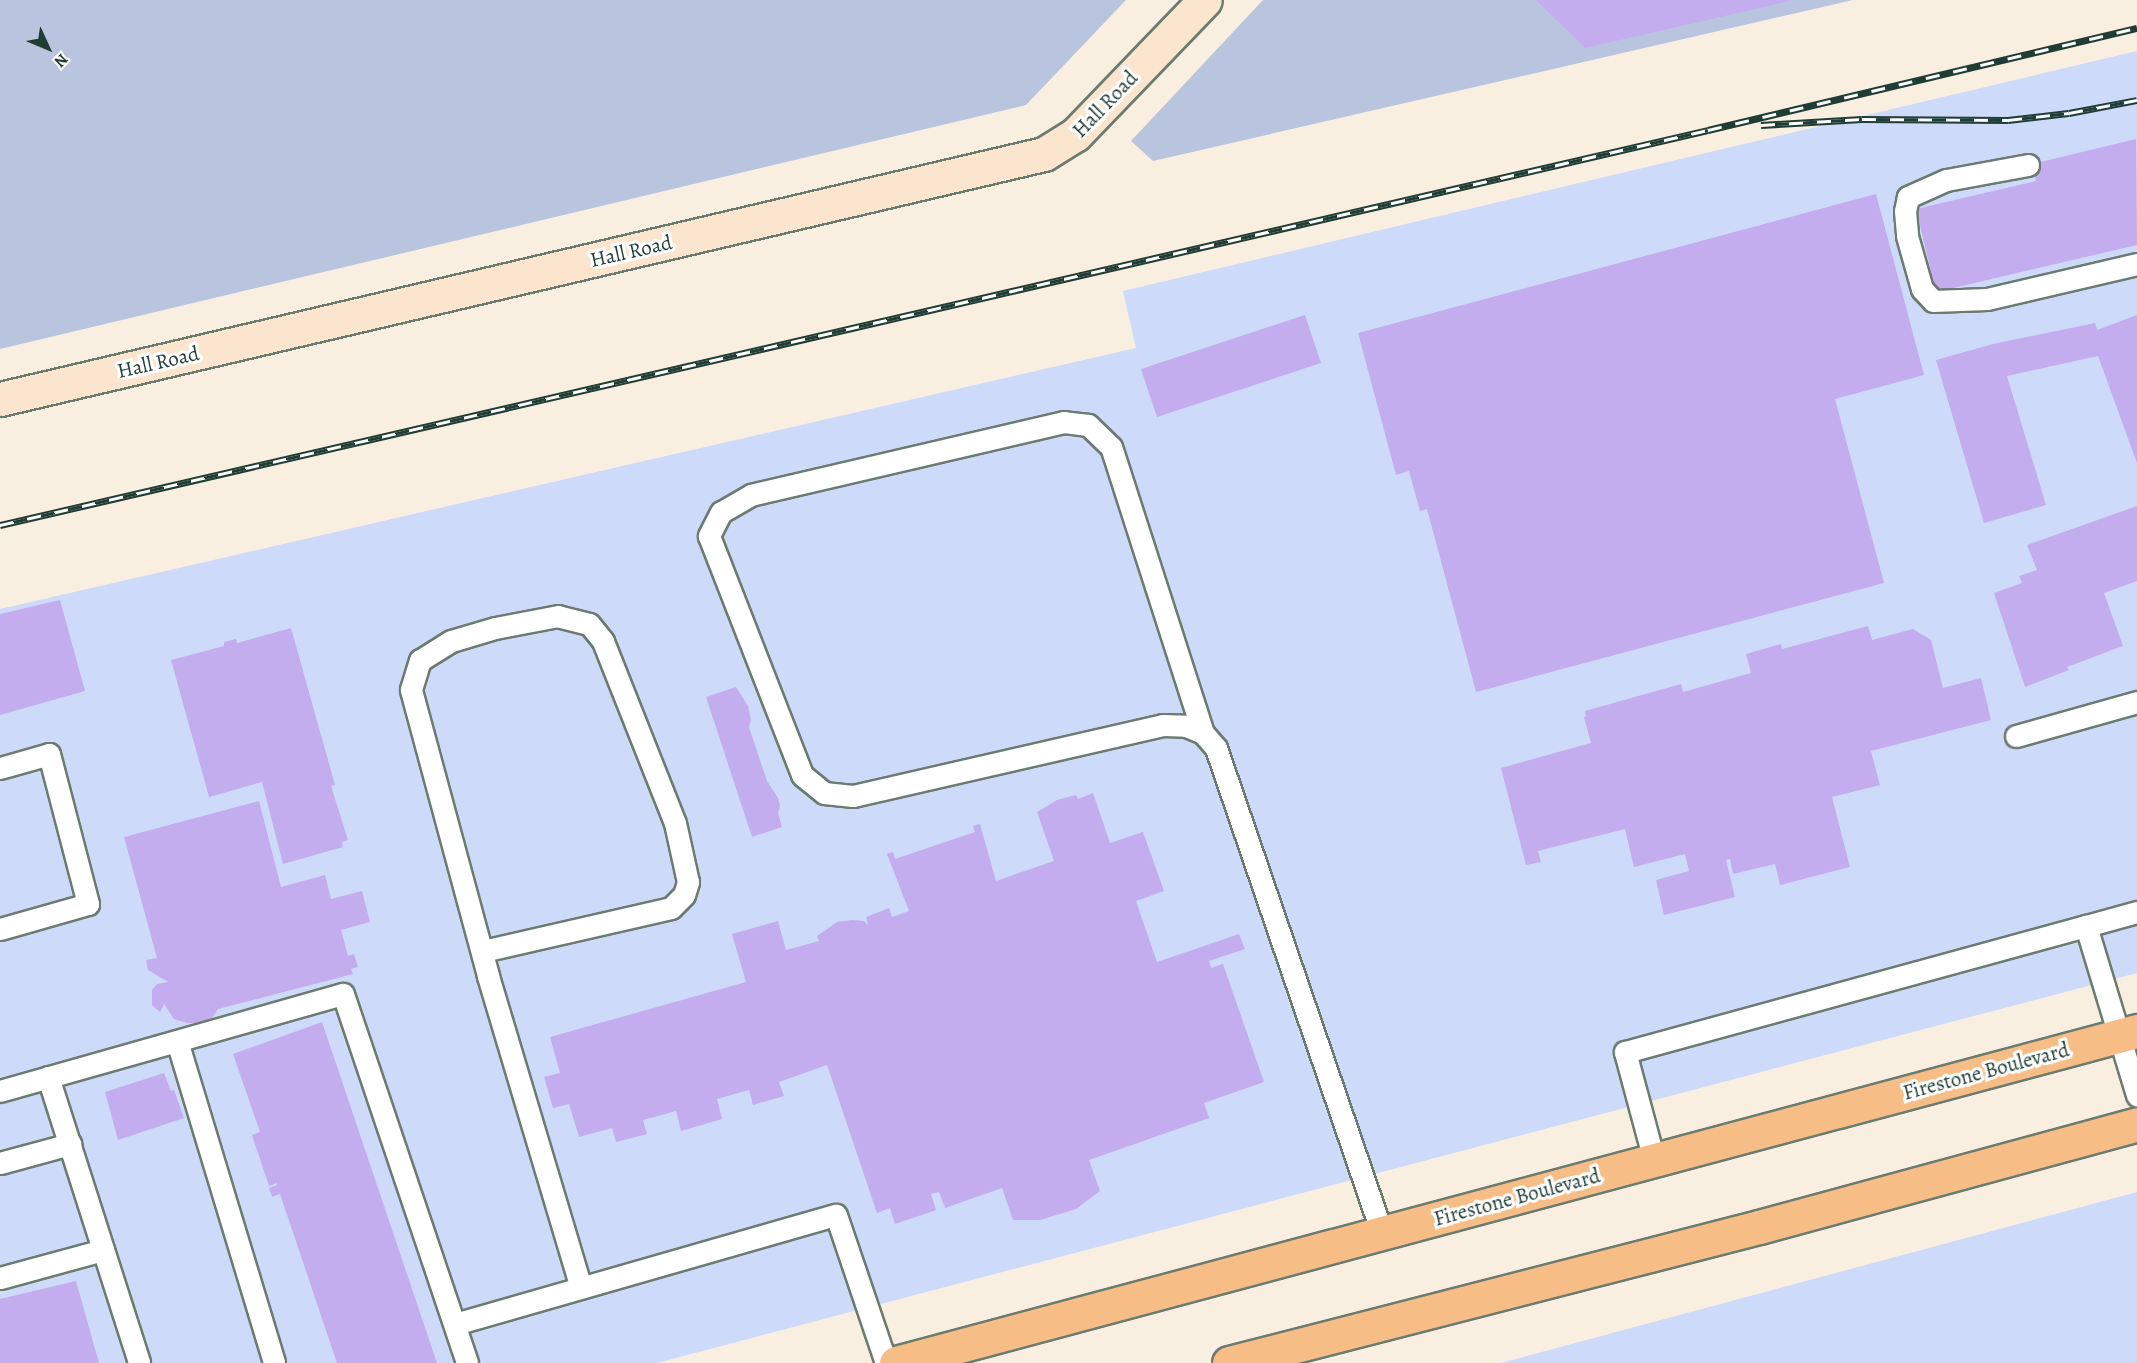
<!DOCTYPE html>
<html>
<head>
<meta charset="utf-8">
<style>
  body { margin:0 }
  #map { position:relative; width:2137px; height:1363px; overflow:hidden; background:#f9efe0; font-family:Alegreya,serif }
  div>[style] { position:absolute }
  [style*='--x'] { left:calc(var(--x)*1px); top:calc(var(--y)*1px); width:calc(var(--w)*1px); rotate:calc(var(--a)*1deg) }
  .built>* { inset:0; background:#cedafa }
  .industrial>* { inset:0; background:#b9c4de }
  .building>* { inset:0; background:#c3adee }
  .roads { filter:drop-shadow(2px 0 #6b7b70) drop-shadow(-2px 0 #6b7b70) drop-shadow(0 2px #6b7b70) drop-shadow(0 -2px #6b7b70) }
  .lane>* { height:21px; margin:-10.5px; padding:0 10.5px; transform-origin:10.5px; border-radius:10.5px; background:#fff }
  .secondary>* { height:33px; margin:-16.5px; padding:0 16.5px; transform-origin:16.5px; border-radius:16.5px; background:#fbe5cf }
  .primary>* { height:33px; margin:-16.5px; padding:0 16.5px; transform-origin:16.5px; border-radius:16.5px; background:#f6be86 }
  .rail>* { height:7px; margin-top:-3.5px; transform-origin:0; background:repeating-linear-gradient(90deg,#fff 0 14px,#1f3d34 0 28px); box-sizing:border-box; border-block:2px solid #1f3d34 }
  span { translate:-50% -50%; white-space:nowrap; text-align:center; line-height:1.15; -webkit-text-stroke:6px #fff; paint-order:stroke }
  .street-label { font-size:21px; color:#1f3d34 }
  .north { position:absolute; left:18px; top:18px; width:60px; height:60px; -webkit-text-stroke:4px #fff; paint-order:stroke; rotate:134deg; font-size:16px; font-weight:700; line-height:24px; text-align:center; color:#1f3d34 }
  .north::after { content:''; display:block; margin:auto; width:21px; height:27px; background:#1f3d34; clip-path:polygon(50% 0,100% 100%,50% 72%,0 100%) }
</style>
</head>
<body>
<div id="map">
  <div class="built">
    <i style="clip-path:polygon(2137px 51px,2137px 973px,657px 1363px,0 1363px,0 609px,1136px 348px,1123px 291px)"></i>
    <i style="clip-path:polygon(2137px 1192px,2137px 1363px,1501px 1363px)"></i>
  </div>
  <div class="industrial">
    <i style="clip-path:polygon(0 0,1126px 0,1026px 105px,0 349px)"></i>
    <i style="clip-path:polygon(1263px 0,1853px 0,1153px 161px,1131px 141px)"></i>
  </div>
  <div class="building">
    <i style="clip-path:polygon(1536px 0,1790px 0,1790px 1px,1585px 48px)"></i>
    <i style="clip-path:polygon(2136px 139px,2137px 245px,1936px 292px,1916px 209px,2036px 181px,2032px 164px)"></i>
    <i style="clip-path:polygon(1876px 194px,1924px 375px,1835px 399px,1884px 583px,1476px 692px,1427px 509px,1420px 511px,1409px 471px,1396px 475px,1358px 333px)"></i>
    <i style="clip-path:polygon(1305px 315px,1321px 363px,1157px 417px,1141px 369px)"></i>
    <i style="clip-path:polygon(2137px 315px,2137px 463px,2098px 356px,2007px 376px,2046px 505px,1984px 523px,1936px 360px,1993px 344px,2095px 323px,2097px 330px)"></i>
    <i style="clip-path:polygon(2137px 506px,2137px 581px,2104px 593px,2123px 646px,2067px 667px,2069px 670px,2025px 687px,1994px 593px,2022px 583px,2019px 576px,2037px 570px,2027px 545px)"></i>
    <i style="clip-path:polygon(60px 600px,85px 691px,0 715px,0 614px)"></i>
    <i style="clip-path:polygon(1868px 626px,1872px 640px,1913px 629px,1931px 640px,1943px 688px,1981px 678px,1991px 720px,1871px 751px,1880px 785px,1832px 797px,1850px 867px,1780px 885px,1775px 864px,1733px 874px,1730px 859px,1726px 860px,1735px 897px,1664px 915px,1656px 880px,1689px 871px,1685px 854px,1634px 867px,1625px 829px,1538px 851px,1541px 862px,1526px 865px,1501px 768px,1591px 743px,1584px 717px,1586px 716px,1585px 711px,1681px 684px,1683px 692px,1751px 673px,1746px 654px,1781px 644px,1782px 649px)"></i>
    <i style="clip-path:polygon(291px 628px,335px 785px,331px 786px,348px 840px,342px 842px,343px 847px,283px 864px,262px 782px,209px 797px,171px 660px,224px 646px,224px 642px,236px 639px,237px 643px)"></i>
    <i style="clip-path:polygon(736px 687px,748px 706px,751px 720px,749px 727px,767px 781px,778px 798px,780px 806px,778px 813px,782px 827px,752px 837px,706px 697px)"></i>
    <i style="clip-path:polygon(1093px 793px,1110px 843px,1143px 832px,1164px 891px,1136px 901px,1157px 962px,1239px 934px,1245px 949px,1209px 961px,1211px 968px,1223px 964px,1264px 1082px,1204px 1103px,1209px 1118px,1089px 1160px,1100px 1191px,1076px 1209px,1040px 1220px,1013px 1220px,1002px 1188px,945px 1208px,939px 1192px,931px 1194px,936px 1210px,895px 1224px,890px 1208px,877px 1213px,827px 1065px,779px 1082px,784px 1096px,753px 1105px,749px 1090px,717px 1099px,722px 1119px,681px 1131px,676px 1111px,643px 1120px,647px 1134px,616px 1142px,612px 1128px,579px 1137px,569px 1104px,553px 1108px,544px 1077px,560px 1073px,550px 1037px,746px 982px,732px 934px,778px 921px,786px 950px,819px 941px,817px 936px,837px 922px,852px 920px,864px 921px,868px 925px,866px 917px,889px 908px,892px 917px,909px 911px,887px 854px,893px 852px,895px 859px,975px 832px,973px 826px,980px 824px,996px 881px,1054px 861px,1037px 812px,1057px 800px,1076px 795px,1078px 799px)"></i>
    <i style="clip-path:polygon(259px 801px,281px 887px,325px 875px,331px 899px,362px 891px,370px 922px,341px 930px,348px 956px,354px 954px,358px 967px,351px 969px,353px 974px,218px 1009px,212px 1018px,200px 1023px,187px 1023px,174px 1019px,164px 1004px,160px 1012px,152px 1005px,152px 990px,157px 984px,168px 982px,148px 970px,146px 960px,157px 958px,124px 837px)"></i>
    <i style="clip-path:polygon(322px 1022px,437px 1363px,337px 1363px,280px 1194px,272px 1197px,269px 1188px,277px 1185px,277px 1183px,269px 1186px,252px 1135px,260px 1132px,233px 1054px)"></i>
    <i style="clip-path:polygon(164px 1073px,171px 1091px,174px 1090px,184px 1118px,118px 1140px,105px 1092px)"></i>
    <i style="clip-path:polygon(76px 1281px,99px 1363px,0 1363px,0 1299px)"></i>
  </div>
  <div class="roads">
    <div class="lane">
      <i style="--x:2028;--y:165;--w:83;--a:169.6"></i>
      <i style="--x:1946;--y:180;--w:42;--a:155.9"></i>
      <i style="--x:1908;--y:197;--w:14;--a:102"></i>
      <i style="--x:1905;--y:211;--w:25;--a:85"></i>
      <i style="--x:1907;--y:236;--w:55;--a:74.2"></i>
      <i style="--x:1922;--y:289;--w:16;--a:47"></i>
      <i style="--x:1933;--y:301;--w:54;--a:-2.1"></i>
      <i style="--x:1987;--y:299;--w:154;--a:-13.1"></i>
      <i style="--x:1203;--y:733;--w:300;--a:-107.8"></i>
      <i style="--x:1111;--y:447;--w:32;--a:-136"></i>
      <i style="--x:1088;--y:425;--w:24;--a:-173"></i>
      <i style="--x:1064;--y:422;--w:321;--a:166.9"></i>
      <i style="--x:751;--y:495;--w:34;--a:150"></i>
      <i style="--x:721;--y:512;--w:27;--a:117"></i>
      <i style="--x:709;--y:536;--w:256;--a:68.7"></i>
      <i style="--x:802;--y:775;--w:28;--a:39"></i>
      <i style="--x:824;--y:793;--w:29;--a:6"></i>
      <i style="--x:853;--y:796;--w:318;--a:-12.9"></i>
      <i style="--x:1163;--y:725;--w:23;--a:2"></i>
      <i style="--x:1186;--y:726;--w:18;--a:22"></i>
      <i style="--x:1203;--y:733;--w:20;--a:49"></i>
      <i style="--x:1216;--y:748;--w:513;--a:71.11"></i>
      <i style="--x:2016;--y:736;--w:126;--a:-15.7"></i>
      <i style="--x:0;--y:768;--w:51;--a:-15.9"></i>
      <i style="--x:49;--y:754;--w:155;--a:75.4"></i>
      <i style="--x:88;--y:904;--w:91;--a:164.1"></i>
      <i style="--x:2086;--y:926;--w:53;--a:-15.4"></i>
      <i style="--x:483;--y:951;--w:193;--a:-12.9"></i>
      <i style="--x:671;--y:908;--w:18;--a:-45"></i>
      <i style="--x:684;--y:895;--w:14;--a:-73"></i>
      <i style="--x:688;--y:882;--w:60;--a:-102.4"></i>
      <i style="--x:675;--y:823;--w:196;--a:-111.6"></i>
      <i style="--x:603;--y:641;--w:22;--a:-129"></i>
      <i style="--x:589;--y:624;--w:32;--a:-166"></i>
      <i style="--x:558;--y:616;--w:64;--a:169.2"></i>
      <i style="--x:495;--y:628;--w:46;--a:163.5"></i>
      <i style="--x:451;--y:641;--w:36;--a:148"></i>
      <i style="--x:420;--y:660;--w:31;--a:107"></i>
      <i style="--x:411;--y:690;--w:296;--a:74.9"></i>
      <i style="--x:488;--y:976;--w:325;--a:73.4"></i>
      <i style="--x:177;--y:1041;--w:336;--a:73.2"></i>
      <i style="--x:48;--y:1077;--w:300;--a:72.3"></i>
      <i style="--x:0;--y:1091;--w:356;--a:-15.8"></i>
      <i style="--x:343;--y:994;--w:389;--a:71.4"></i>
      <i style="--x:1654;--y:1160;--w:112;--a:-105"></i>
      <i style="--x:1625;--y:1052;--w:478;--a:-15.3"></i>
      <i style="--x:2086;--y:926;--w:177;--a:73.2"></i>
      <i style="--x:0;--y:1163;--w:73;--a:-15.2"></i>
      <i style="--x:0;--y:1278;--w:107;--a:-15.2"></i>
      <i style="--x:455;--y:1324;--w:396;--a:-16"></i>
      <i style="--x:836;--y:1215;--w:156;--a:71.3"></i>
    </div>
    <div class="secondary">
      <i style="--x:0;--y:399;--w:1072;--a:-13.21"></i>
      <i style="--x:1044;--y:154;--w:36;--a:-32"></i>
      <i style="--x:1075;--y:135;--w:187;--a:-46.1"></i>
    </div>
    <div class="primary">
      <i style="--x:896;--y:1363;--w:1285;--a:-14.98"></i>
      <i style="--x:1229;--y:1363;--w:547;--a:-14.39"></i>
      <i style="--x:1759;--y:1227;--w:392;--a:-15.2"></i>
    </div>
  </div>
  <div class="rail">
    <i style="--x:1761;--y:125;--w:101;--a:-3.4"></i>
    <i style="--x:1862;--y:119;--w:146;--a:0.4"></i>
    <i style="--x:2008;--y:120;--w:61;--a:-6.5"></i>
    <i style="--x:2069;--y:113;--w:69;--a:-10.8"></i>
    <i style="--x:0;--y:525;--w:1753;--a:-13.02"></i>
    <i style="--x:1708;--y:130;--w:441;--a:-13.4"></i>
  </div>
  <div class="street-label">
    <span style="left:1105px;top:104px;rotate:-46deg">Hall Road</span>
    <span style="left:631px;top:251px;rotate:-13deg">Hall Road</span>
    <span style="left:158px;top:362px;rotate:-13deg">Hall Road</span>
    <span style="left:1986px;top:1071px;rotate:-15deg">Firestone Boulevard</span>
    <span style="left:1517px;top:1197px;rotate:-15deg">Firestone Boulevard</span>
  </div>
  <div class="north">N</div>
</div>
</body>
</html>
